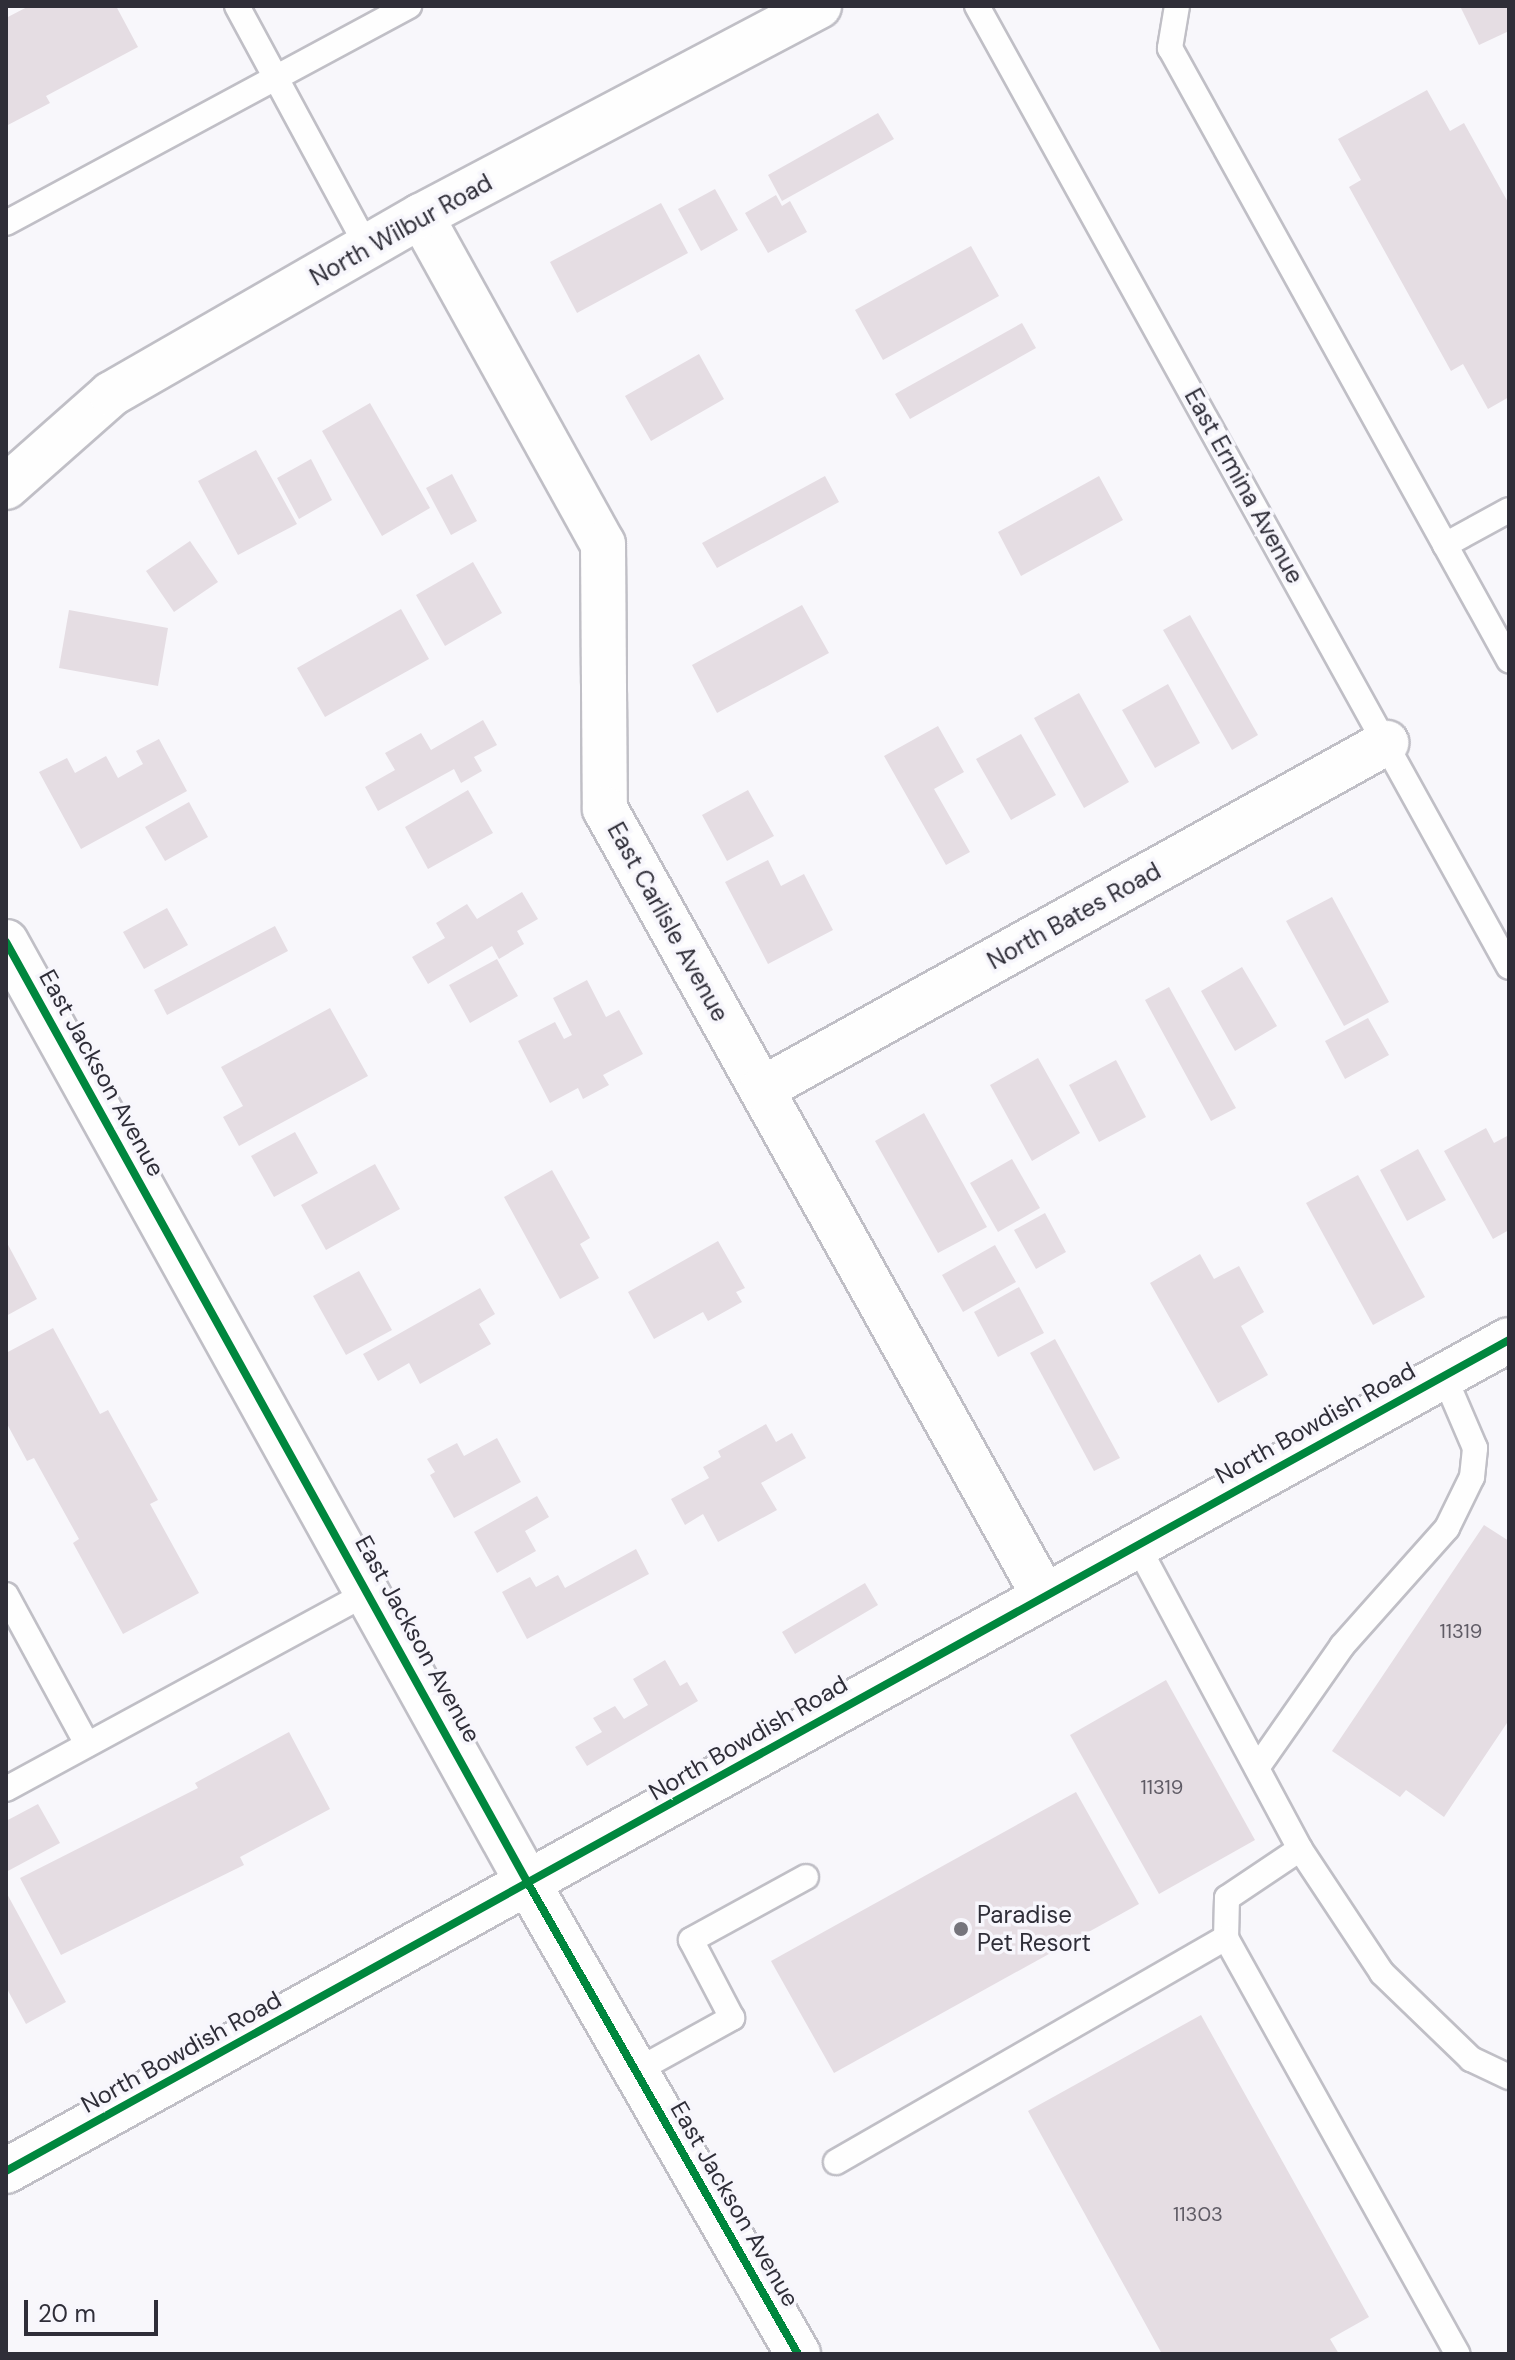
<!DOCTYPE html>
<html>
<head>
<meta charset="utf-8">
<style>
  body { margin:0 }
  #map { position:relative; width:1515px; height:2360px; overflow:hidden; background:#f8f7fb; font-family:"DM Sans",sans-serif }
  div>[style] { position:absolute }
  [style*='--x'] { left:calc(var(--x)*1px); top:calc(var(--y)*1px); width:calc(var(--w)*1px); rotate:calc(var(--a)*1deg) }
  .building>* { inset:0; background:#e5dde3 }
  .roads { filter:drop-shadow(2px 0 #c0bfc6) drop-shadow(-2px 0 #c0bfc6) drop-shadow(0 2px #c0bfc6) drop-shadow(0 -2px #c0bfc6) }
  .service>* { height:24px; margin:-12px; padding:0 12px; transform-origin:12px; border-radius:12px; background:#fefefe }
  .minor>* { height:44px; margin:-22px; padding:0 22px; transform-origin:22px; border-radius:22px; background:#fefefe }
  .cycleway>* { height:8px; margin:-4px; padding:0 4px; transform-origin:4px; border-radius:4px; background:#00873e }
  .dots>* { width:22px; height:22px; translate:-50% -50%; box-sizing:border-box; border:4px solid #f7f6fc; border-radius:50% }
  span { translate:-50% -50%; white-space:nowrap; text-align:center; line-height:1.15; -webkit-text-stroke:7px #f7f6fc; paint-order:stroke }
  .number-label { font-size:20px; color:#605c66 }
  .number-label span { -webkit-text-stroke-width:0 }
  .street-label { font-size:24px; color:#2f2e38 }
  .poi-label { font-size:24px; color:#2f2e38 }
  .left { translate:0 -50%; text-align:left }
  .frame { position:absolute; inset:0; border:8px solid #2f2e38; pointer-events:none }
  .scale { position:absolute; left:24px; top:2300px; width:134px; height:36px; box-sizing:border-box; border:4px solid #2f2e38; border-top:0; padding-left:10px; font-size:24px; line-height:28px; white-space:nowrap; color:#2f2e38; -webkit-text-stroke:6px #f7f6fc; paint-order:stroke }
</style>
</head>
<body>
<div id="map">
  <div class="building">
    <i style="clip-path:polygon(29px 6px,116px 6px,138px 47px,46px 96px,50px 103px,6px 126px,6px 18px)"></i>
    <i style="clip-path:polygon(1460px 6px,1509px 6px,1509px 31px,1479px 45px)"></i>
    <i style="clip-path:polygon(1427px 90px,1450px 131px,1464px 123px,1509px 204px,1509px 397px,1488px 409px,1463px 364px,1451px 371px,1349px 187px,1361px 180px,1338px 139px)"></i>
    <i style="clip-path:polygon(878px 113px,894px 139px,782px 201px,768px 175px)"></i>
    <i style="clip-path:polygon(715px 189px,738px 230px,701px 251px,678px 209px)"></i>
    <i style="clip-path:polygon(776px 195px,782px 206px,790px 201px,807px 232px,768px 253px,745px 213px)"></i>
    <i style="clip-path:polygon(661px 203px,688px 253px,577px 313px,550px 262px)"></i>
    <i style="clip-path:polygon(971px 246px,999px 296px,883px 360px,855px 310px)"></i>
    <i style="clip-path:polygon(1022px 323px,1036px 348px,910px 419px,895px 394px)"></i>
    <i style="clip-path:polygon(699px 354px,724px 399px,651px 441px,625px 396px)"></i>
    <i style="clip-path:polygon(370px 403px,430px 508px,382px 536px,322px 431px)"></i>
    <i style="clip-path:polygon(256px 450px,297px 524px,238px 555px,198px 481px)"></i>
    <i style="clip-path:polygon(311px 459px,332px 500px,299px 519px,277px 478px)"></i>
    <i style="clip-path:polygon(452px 474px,477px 521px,451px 535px,426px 488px)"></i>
    <i style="clip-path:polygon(825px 476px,839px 502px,717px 568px,702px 543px)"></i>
    <i style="clip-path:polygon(1099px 476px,1123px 520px,1021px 576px,998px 532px)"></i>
    <i style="clip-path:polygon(190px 541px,218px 582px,174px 612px,146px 571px)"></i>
    <i style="clip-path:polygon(473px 562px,502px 613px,445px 646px,416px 595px)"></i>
    <i style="clip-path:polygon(802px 605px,829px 653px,717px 713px,692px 665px)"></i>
    <i style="clip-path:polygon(401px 609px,429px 659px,325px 717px,297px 668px)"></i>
    <i style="clip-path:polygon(69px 610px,168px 628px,158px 686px,59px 668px)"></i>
    <i style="clip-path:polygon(1190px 615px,1258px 735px,1232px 750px,1163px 630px)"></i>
    <i style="clip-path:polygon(1168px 684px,1200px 743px,1155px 768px,1122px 710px)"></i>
    <i style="clip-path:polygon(1079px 693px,1129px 782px,1084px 808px,1034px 718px)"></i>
    <i style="clip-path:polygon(483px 720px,497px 745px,474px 757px,482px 771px,461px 783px,454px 769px,378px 811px,365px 787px,395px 770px,385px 753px,421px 733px,431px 750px)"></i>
    <i style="clip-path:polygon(938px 726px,964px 772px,934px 789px,970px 852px,946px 865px,884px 756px)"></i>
    <i style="clip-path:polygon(1021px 734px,1056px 795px,1011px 820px,976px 759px)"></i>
    <i style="clip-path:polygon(159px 739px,187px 791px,81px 849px,39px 772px,67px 758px,75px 773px,106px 756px,118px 778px,143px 764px,136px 751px)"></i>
    <i style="clip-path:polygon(468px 790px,493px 833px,428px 869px,405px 827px)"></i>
    <i style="clip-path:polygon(748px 790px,774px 836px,727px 861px,702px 815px)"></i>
    <i style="clip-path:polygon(189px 802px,208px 837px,165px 861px,145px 827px)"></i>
    <i style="clip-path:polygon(768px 860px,781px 886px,804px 874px,833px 930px,768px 964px,725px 882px)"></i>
    <i style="clip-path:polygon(522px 892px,538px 919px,517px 931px,524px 944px,499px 959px,492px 946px,428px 984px,412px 957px,445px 938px,436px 923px,467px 904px,477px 919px)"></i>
    <i style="clip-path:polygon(1332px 897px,1389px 1002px,1344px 1026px,1286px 921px)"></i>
    <i style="clip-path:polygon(167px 908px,188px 945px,144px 969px,123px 932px)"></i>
    <i style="clip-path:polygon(275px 926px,288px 951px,167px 1015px,154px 990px)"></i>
    <i style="clip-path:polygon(497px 959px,518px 996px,470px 1023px,449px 985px)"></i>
    <i style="clip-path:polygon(1242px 967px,1277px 1026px,1235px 1051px,1201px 991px)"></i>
    <i style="clip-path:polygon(587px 980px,606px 1017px,619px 1010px,643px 1054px,603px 1075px,609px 1085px,583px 1099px,578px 1088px,550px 1103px,518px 1041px,555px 1022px,564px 1039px,572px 1035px,553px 998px)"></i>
    <i style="clip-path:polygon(1169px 987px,1236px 1108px,1211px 1121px,1145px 1000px)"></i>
    <i style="clip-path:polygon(330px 1008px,368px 1076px,239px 1146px,223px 1117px,243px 1106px,221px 1067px)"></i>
    <i style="clip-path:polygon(1368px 1018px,1389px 1055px,1345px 1079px,1325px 1041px)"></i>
    <i style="clip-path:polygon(1038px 1058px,1080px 1133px,1032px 1161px,990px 1085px)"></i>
    <i style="clip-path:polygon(1116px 1060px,1146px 1117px,1099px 1142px,1069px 1085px)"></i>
    <i style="clip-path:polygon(924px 1113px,987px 1227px,938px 1253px,875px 1141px)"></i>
    <i style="clip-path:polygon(1486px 1128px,1494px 1143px,1509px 1135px,1509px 1230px,1493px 1239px,1444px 1151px)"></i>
    <i style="clip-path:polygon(295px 1132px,318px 1173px,274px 1197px,251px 1156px)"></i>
    <i style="clip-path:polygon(1418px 1149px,1446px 1200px,1407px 1221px,1380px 1170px)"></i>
    <i style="clip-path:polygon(1012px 1159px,1040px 1208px,998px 1232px,970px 1183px)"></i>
    <i style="clip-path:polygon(375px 1164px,400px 1209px,326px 1250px,301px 1205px)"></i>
    <i style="clip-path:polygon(552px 1170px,590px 1238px,580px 1244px,599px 1278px,560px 1299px,504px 1197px)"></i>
    <i style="clip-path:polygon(1358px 1175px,1425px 1297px,1373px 1325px,1306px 1203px)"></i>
    <i style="clip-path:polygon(1045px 1213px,1066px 1252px,1036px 1269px,1014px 1230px)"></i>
    <i style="clip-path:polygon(6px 1241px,37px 1299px,6px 1316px)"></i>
    <i style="clip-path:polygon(718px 1241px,745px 1288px,736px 1292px,742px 1302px,708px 1321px,703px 1312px,654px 1339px,628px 1292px)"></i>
    <i style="clip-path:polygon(995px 1245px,1016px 1282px,963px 1312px,942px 1275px)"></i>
    <i style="clip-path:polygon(1200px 1254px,1214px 1279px,1239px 1266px,1264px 1312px,1241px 1326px,1268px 1375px,1218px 1403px,1150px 1283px)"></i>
    <i style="clip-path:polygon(359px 1271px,392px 1330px,346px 1355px,313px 1296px)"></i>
    <i style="clip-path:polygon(1019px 1287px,1044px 1333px,998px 1357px,974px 1312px)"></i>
    <i style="clip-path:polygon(480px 1288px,495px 1314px,479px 1324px,491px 1344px,420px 1384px,409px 1363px,378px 1381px,363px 1354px)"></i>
    <i style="clip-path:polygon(53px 1328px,100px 1414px,108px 1410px,158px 1500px,150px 1504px,199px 1593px,123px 1634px,73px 1543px,79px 1539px,34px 1458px,27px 1461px,6px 1422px,6px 1353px)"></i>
    <i style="clip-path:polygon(1055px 1339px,1120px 1458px,1094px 1471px,1030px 1353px)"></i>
    <i style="clip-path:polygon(766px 1424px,776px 1442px,792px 1433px,806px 1458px,761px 1483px,777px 1510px,718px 1542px,703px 1514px,685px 1525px,671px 1499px,709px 1478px,703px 1467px,721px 1457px,718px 1451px)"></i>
    <i style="clip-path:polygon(497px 1438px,521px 1482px,454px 1518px,430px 1475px,435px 1472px,427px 1459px,457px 1443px,464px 1456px)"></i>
    <i style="clip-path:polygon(537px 1496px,549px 1517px,525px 1531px,536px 1551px,497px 1573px,474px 1532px)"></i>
    <i style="clip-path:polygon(1484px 1525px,1509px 1541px,1509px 1720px,1444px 1817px,1406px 1790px,1400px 1797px,1332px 1751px)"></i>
    <i style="clip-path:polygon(636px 1549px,649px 1574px,527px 1639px,502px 1592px,530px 1577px,536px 1587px,558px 1575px,565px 1588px)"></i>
    <i style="clip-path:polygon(865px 1583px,878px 1605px,795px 1654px,782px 1632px)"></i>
    <i style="clip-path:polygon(665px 1660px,680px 1686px,687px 1682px,698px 1701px,587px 1766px,575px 1747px,602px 1732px,593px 1718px,615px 1706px,624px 1719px,648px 1705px,633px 1679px)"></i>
    <i style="clip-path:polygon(1166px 1680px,1255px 1840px,1159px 1894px,1070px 1735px)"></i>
    <i style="clip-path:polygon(289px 1732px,330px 1809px,240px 1857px,244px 1865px,61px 1955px,20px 1878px,198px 1788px,195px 1783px)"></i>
    <i style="clip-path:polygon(1076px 1792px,1139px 1904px,834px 2073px,771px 1961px)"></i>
    <i style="clip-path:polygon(38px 1804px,60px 1843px,6px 1872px,6px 1821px)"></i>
    <i style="clip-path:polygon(6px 1892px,66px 2002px,26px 2024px,6px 1987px)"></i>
    <i style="clip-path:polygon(1201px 2015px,1369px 2317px,1330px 2339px,1339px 2354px,1162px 2354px,1028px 2111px)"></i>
  </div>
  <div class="roads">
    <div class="service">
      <i style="--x:237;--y:6;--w:275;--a:61.6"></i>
      <i style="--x:977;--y:6;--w:1098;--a:61.03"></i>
      <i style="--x:1177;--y:6;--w:43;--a:99.5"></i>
      <i style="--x:1170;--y:48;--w:700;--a:61.02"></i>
      <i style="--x:6;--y:223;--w:458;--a:-28.3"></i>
      <i style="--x:1445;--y:545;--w:73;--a:-28.7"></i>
      <i style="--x:1136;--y:1543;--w:347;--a:61.8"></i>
      <i style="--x:1300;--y:1849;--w:88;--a:146.1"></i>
      <i style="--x:1227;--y:1898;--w:40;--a:91.4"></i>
      <i style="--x:1226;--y:1938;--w:476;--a:60.9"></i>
      <i style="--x:6;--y:1595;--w:170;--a:61.5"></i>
      <i style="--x:1257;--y:1768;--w:149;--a:-55.1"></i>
      <i style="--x:1342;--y:1646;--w:158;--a:-48.3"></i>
      <i style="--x:1447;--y:1528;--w:57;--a:-63.9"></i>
      <i style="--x:1472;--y:1477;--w:29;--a:-84"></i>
      <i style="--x:1475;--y:1448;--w:78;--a:-113.3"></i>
      <i style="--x:6;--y:1789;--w:414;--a:-28.5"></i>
      <i style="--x:1300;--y:1849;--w:149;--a:56.5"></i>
      <i style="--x:1382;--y:1973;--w:124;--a:44"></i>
      <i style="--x:1471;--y:2059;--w:42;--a:25.3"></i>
      <i style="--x:636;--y:2071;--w:110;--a:-28.9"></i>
      <i style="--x:732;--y:2018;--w:88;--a:-117.7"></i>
      <i style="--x:691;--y:1940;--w:131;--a:-28.7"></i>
      <i style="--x:836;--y:2162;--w:450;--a:-29.9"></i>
    </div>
    <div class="minor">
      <i style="--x:421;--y:216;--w:375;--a:61"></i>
      <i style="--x:603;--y:544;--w:265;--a:89.6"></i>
      <i style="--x:605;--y:809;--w:899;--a:60.84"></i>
      <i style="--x:6;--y:487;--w:140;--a:-41.5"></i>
      <i style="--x:111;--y:394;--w:357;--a:-29.9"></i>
      <i style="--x:421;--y:216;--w:450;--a:-27.8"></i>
      <i style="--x:6;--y:942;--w:1078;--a:60.99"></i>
      <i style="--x:529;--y:1885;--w:541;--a:60.16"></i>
      <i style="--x:762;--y:1089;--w:714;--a:-29.01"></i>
      <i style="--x:6;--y:2171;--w:1717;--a:-28.94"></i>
    </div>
  </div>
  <div class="cycleway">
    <i style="--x:6;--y:942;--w:1078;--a:60.99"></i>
    <i style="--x:529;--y:1885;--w:541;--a:60.16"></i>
    <i style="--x:6;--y:2171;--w:1717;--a:-28.94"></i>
  </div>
  <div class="dots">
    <i style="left:961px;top:1929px;background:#75747c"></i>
  </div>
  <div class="number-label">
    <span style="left:1461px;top:1631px">11319</span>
    <span style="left:1162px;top:1787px">11319</span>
    <span style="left:1198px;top:2214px">11303</span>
  </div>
  <div class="street-label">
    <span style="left:401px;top:230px;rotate:-29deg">North Wilbur Road</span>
    <span style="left:1244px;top:486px;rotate:61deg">East Ermina Avenue</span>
    <span style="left:1074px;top:916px;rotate:-29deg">North Bates Road</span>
    <span style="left:668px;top:922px;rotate:61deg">East Carlisle Avenue</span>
    <span style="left:102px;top:1073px;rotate:61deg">East Jackson Avenue</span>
    <span style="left:1315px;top:1423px;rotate:-29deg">North Bowdish Road</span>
    <span style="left:418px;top:1639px;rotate:61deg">East Jackson Avenue</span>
    <span style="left:748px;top:1738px;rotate:-30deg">North Bowdish Road</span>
    <span style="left:181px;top:2052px;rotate:-29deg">North Bowdish Road</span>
    <span style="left:735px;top:2204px;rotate:60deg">East Jackson Avenue</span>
  </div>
  <div class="poi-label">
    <span class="left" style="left:977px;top:1929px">Paradise<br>Pet Resort</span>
  </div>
  <div class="frame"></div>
  <div class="scale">20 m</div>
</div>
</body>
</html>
